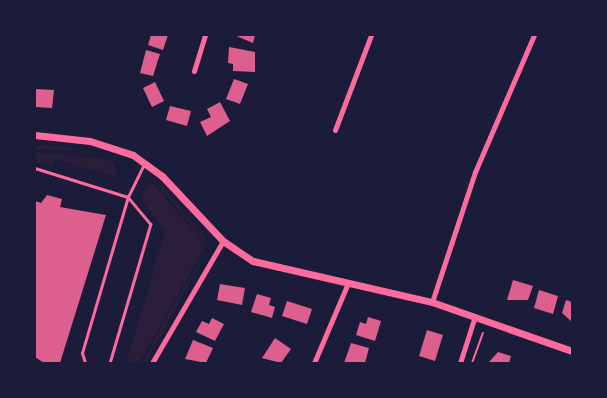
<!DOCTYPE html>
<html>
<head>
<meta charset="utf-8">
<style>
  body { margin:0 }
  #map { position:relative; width:607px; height:398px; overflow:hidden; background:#1b1b3a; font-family:Inter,sans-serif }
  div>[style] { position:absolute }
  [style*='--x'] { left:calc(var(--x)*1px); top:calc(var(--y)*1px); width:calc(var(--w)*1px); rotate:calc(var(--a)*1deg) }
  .green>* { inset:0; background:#2a1e3b }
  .building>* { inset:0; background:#dd5f8e }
  .path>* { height:2px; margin:-1px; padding:0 1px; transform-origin:1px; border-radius:1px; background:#ff6b9d }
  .service>* { height:2.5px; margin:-1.25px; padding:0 1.25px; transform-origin:1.25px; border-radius:1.25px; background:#ff6b9d }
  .minor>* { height:5px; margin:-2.5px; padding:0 2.5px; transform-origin:2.5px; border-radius:2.5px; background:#ff6b9d }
  .tertiary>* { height:7px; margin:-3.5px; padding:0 3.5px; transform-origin:3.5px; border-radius:3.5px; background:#ff6b9d }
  span { translate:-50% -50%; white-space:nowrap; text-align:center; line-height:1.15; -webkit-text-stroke:4px #1b1b3a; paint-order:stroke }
  .frame { position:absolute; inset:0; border:36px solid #1b1b3a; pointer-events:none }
</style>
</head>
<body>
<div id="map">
  <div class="green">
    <i style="clip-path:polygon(35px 145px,63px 146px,87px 151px,35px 149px)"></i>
    <i style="clip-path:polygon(35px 152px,104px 159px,114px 163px,118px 178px,56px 159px,53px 167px,35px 162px)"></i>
    <i style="clip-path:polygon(153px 183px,206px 245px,139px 363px,126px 363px,165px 232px,141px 199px,145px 187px)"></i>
    <i style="clip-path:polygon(156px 183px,163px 186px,208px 242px,204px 241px)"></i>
    <i style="clip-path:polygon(209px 247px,146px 363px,143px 363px,163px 322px)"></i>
  </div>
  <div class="building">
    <i style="clip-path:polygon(151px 35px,168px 35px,163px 50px,148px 45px)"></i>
    <i style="clip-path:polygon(234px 35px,255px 35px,253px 43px)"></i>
    <i style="clip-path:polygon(229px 47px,255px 52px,255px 72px,233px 71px,233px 64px,228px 63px)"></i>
    <i style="clip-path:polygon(146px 50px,160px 54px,153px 76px,140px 73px)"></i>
    <i style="clip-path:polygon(234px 79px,248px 84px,240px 104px,226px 99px)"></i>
    <i style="clip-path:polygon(155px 82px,164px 101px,152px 107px,143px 88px)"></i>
    <i style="clip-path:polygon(35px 89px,54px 90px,52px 108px,35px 107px)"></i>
    <i style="clip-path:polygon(220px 102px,230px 121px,207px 136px,200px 122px,211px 117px,207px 109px)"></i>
    <i style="clip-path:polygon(170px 106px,191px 111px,187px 126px,166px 120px)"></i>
    <i style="clip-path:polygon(47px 195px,62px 199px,60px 207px,106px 215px,60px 363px,44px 363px,35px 357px,35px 201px,41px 203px)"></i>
    <i style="clip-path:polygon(513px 280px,533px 286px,528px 300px,507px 300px)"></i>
    <i style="clip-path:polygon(220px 284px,245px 288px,242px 305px,217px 300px)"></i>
    <i style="clip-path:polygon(539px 290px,558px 296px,553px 314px,534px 308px)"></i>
    <i style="clip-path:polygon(257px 294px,271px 298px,269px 305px,275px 307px,272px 318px,251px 312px)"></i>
    <i style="clip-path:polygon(566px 300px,572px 302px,572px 322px,562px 313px)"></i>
    <i style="clip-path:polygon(287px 301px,312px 309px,307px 324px,282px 316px)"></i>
    <i style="clip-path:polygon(368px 317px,381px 321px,375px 341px,356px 335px,360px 322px,366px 324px)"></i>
    <i style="clip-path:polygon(212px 318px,224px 324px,215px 341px,196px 332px,202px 321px,209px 324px)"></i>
    <i style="clip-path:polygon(427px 330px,443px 335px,435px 361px,419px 356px)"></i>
    <i style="clip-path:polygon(275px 338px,291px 349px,281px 363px,262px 358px)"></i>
    <i style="clip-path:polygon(193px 340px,213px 348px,206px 363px,185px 359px)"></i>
    <i style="clip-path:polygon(351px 343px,369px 348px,365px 363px,344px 363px)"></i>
    <i style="clip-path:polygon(498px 352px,511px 356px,509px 363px,488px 363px)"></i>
  </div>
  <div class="path">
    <i style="--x:472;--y:363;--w:32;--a:-70"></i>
  </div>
  <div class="service">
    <i style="--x:35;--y:168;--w:97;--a:17.3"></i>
    <i style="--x:128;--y:197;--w:35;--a:50"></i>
    <i style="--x:151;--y:224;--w:145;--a:106.4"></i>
    <i style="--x:85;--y:363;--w:10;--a:-107"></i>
    <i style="--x:82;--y:353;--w:163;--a:-73.6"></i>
    <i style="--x:128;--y:197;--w:37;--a:-64"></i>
  </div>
  <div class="minor">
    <i style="--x:194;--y:71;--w:38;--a:-73"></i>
    <i style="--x:335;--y:130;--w:102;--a:-69.2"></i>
    <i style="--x:432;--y:302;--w:137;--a:-71.7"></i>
    <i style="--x:475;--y:172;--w:149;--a:-66.7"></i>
    <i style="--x:152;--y:363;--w:141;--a:-59.8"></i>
    <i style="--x:314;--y:363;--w:87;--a:-67"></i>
    <i style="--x:460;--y:363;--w:49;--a:-72.3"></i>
  </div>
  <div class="tertiary">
    <i style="--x:35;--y:135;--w:55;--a:6.2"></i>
    <i style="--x:90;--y:141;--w:45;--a:18"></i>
    <i style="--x:133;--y:155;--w:36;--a:36"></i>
    <i style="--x:162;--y:176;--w:89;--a:46.8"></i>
    <i style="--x:223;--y:241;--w:36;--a:34"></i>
    <i style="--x:253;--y:261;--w:184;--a:12.9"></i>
    <i style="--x:432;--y:302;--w:148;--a:19.3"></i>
  </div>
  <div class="frame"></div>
</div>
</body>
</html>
